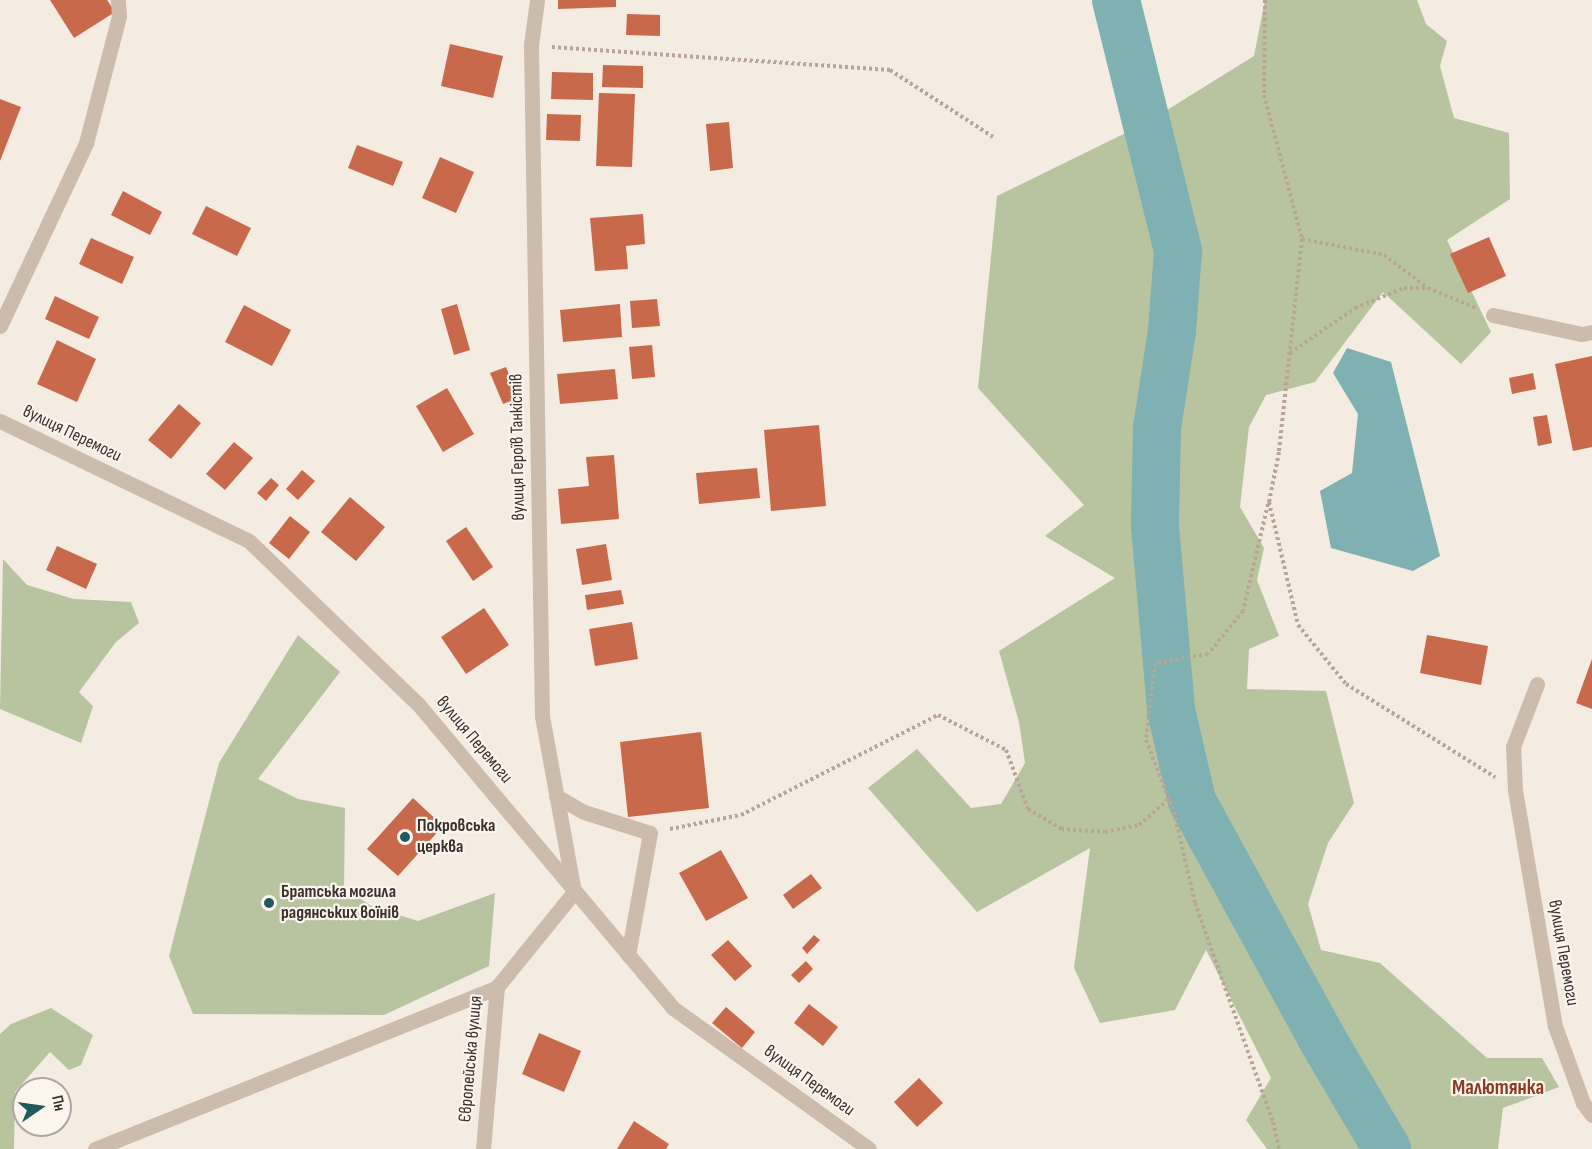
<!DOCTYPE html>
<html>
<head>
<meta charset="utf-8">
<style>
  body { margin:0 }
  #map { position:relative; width:1592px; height:1149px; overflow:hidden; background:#f4ebe1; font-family:"Sofia Sans Condensed",sans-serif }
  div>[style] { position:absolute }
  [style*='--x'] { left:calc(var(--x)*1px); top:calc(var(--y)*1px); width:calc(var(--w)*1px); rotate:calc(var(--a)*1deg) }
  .green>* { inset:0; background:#b8c4a0 }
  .water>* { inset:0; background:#7fb0b2 }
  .river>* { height:48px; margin:-24px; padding:0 24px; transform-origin:24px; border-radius:24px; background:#7fb0b2 }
  .building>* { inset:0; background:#c8694b }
  .path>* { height:4px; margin-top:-2px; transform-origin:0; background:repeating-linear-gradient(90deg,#b9a596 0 3px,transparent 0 6px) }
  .minor>* { height:15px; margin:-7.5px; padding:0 7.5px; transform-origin:7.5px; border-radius:7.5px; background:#cdbbac }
  .dots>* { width:16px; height:16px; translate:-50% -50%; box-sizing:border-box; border:3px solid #fbf5ee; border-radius:50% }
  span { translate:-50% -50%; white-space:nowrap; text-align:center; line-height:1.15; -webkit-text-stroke:4.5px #fbf5ee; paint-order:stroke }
  .street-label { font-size:18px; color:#3b302b }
  .poi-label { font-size:18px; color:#3b302b; font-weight:700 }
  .left { translate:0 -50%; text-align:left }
  .quarter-label { font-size:21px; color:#8c3b22; font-weight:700 }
  .north { position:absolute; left:12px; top:1077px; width:60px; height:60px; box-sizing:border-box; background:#fbf5ee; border:2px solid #aea6a0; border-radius:50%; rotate:77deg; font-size:16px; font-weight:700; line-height:24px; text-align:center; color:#3b302b }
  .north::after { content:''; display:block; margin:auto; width:21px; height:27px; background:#1f5a5e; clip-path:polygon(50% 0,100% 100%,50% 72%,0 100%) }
</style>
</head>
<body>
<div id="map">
  <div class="green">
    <i style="clip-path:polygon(1265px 0,1417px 0,1426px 24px,1447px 41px,1440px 66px,1454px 118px,1509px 133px,1510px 199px,1447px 240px,1491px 332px,1461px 364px,1383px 292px,1315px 382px,1266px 395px,1249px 427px,1240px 507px,1264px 548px,1257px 580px,1279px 636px,1249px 649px,1247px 689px,1326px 691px,1354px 803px,1328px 843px,1308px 904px,1321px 950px,1380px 963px,1487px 1058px,1542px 1058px,1559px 1087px,1503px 1108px,1498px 1149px,1267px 1149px,1246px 1120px,1271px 1078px,1206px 950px,1175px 1010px,1100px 1023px,1074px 968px,1090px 848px,977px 912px,868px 788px,917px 749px,971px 808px,1001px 804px,1025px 763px,1019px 722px,999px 651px,1115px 578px,1045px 536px,1084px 505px,978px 388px,997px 196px,1146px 123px,1254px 56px)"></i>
    <i style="clip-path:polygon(3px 559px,27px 585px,74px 599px,131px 602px,139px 623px,116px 642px,79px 692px,93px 706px,81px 743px,0 709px)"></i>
    <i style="clip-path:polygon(298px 635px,340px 672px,258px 779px,298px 799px,345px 808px,344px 888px,373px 907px,418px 921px,495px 893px,489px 966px,384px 1015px,193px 1014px,169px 956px,219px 763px)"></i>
    <i style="clip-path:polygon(51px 1008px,93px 1035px,81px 1065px,69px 1070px,50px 1052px,15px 1092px,14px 1149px,0 1149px,0 1034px,11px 1024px)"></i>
  </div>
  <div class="water">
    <i style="clip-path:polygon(1347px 348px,1391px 362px,1440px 556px,1413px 571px,1331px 548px,1320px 491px,1352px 473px,1358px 414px,1333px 373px)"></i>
  </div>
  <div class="river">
    <i style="--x:1116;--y:0;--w:259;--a:76.1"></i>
    <i style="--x:1178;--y:251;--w:80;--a:94.3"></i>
    <i style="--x:1172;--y:331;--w:98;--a:98.8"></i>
    <i style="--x:1157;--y:428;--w:98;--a:91.2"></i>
    <i style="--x:1155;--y:526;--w:185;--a:85"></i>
    <i style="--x:1171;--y:710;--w:93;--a:77"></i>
    <i style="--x:1192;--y:801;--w:269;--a:61.3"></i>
    <i style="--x:1321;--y:1037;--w:130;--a:59.5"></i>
  </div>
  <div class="building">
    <i style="clip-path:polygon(50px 0,107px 0,115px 12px,74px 38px)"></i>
    <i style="clip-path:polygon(558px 0,616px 0,616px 7px,558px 9px)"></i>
    <i style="clip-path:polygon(627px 14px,660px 15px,660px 36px,626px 35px)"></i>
    <i style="clip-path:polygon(450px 44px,503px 56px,493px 98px,441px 86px)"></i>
    <i style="clip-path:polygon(603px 65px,643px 66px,643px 88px,602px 87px)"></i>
    <i style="clip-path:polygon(552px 72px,593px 73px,593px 100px,551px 99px)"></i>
    <i style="clip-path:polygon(599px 93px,635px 94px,632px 167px,596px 166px)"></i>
    <i style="clip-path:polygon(0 99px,21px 107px,0 161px)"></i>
    <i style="clip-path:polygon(547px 114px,581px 115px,580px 141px,546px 140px)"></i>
    <i style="clip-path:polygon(729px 122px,733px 168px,710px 171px,706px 124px)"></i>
    <i style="clip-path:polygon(357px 145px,403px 162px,393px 186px,348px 168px)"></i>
    <i style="clip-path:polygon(440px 157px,474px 172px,456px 213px,422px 198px)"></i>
    <i style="clip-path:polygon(123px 191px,162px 212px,150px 235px,111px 215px)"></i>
    <i style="clip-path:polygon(206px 206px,251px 228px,237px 256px,192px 234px)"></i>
    <i style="clip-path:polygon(643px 214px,645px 244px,626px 246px,628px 269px,595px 271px,590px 218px)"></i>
    <i style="clip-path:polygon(1489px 237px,1506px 276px,1468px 293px,1450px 254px)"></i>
    <i style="clip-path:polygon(91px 238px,134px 257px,122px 284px,79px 264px)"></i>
    <i style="clip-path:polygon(55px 296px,99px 317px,89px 339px,45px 319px)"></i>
    <i style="clip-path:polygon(657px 299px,660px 326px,632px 328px,630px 301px)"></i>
    <i style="clip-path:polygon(457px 304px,470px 350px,454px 355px,441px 309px)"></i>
    <i style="clip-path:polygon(620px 304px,622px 337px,563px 342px,560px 310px)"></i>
    <i style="clip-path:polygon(244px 305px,291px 330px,272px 366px,225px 342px)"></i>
    <i style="clip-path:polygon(57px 340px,96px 359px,77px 402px,37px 384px)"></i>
    <i style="clip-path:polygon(652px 345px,655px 377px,632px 379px,629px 347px)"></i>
    <i style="clip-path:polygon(1592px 356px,1592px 447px,1573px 451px,1555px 364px)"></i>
    <i style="clip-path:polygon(506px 367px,518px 398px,503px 404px,490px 373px)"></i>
    <i style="clip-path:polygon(615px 369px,618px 399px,560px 404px,557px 374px)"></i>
    <i style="clip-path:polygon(1533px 373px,1536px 389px,1512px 394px,1509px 378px)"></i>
    <i style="clip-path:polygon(447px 388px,474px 434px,443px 452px,416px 406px)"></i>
    <i style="clip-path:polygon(179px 404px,201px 423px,171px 459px,148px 440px)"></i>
    <i style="clip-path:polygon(1547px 415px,1552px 443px,1538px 446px,1533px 417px)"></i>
    <i style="clip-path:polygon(819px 425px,826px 506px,771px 511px,764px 430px)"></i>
    <i style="clip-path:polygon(234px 442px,253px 458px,225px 490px,206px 474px)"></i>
    <i style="clip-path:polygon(614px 455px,619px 519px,561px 524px,558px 489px,589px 486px,586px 457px)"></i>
    <i style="clip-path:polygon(757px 468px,760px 498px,699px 504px,696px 473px)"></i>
    <i style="clip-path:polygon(302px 470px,315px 481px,298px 500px,286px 489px)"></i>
    <i style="clip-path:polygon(271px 478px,279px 485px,266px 501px,257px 493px)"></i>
    <i style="clip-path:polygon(350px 497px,385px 527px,356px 561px,321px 532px)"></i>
    <i style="clip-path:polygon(290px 516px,310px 532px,289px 559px,269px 543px)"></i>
    <i style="clip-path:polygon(466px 527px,493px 567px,473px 581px,446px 541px)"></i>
    <i style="clip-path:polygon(606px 544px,612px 580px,582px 585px,576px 549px)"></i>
    <i style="clip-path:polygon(57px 546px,97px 564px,86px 589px,46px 570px)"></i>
    <i style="clip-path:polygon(621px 590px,624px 604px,587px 610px,585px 595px)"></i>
    <i style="clip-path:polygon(484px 608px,509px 645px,466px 674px,441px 637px)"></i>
    <i style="clip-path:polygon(632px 622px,638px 659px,595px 666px,589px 629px)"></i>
    <i style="clip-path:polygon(1427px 635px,1488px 646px,1481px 685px,1420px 673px)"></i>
    <i style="clip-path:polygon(1592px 659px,1592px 709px,1576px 703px)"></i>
    <i style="clip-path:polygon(701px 732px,709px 808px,628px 817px,620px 742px)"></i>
    <i style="clip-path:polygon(413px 798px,443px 826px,398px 876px,367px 849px)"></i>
    <i style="clip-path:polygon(721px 850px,748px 898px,706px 921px,679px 873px)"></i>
    <i style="clip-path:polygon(811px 874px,822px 888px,793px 909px,783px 895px)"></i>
    <i style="clip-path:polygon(814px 935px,820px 940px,807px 954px,802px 948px)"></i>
    <i style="clip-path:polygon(728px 940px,752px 966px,735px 981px,711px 955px)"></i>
    <i style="clip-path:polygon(806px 961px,813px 969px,799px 983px,791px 975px)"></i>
    <i style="clip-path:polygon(809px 1004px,838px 1027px,823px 1046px,794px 1023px)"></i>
    <i style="clip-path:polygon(726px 1007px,755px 1032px,742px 1048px,712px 1023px)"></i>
    <i style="clip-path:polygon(539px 1033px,581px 1051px,564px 1092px,522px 1074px)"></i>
    <i style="clip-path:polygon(919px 1078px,943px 1103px,917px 1127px,894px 1102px)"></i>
    <i style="clip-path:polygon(634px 1121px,669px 1144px,666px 1149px,617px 1149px)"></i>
  </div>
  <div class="path">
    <i style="--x:1265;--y:0;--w:95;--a:90.6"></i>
    <i style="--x:1264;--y:95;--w:149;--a:75.2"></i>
    <i style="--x:1302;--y:239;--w:214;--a:96.2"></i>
    <i style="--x:1279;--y:452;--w:51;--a:101.3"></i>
    <i style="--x:1269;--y:502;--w:126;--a:76.7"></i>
    <i style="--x:1298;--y:625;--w:76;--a:50.9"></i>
    <i style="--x:1346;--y:684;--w:176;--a:32"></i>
    <i style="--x:552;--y:47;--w:339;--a:3.9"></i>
    <i style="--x:890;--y:70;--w:123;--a:33"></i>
    <i style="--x:1302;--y:239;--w:84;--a:11"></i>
    <i style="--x:1384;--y:255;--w:55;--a:36.9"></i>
    <i style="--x:1428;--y:288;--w:52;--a:22.6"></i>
    <i style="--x:1290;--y:353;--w:79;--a:-34.7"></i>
    <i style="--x:1355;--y:308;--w:53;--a:-22.2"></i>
    <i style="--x:1404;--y:288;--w:23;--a:0"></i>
    <i style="--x:1268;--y:504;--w:110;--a:103.2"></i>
    <i style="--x:1243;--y:611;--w:55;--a:129.1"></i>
    <i style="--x:1208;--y:654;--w:54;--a:170.4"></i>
    <i style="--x:1155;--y:663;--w:78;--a:96.7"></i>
    <i style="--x:1146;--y:740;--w:77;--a:68.7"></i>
    <i style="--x:1174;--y:812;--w:93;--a:77"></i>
    <i style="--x:1195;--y:903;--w:232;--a:70.4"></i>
    <i style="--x:1273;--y:1122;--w:28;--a:77"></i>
    <i style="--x:670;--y:829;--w:72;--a:-11.2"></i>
    <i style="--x:741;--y:815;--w:221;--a:-26.9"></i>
    <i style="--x:938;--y:715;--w:76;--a:27.2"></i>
    <i style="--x:1006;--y:750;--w:63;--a:69.6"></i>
    <i style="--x:1028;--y:809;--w:39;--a:31"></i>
    <i style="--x:1061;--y:829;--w:44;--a:3.9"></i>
    <i style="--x:1105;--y:832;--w:35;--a:-12"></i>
    <i style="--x:1139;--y:825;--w:40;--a:-41"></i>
  </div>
  <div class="minor">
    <i style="--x:1493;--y:315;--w:91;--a:12.1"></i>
    <i style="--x:1582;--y:334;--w:10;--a:-11"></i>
    <i style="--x:0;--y:326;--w:202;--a:-64.8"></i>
    <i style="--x:86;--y:143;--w:131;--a:-75.4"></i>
    <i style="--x:119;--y:16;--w:16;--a:-94"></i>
    <i style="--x:0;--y:421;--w:276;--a:25.7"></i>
    <i style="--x:249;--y:541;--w:235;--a:44"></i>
    <i style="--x:418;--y:704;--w:397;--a:50"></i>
    <i style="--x:673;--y:1008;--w:241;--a:35.7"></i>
    <i style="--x:1537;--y:684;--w:67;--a:110.9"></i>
    <i style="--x:1513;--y:747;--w:43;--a:87.3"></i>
    <i style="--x:1515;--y:790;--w:239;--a:80.4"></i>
    <i style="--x:1555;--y:1026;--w:82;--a:70"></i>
    <i style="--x:1583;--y:1103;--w:15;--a:53"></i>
    <i style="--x:556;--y:796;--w:32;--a:30"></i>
    <i style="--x:584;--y:812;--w:69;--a:17.7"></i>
    <i style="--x:650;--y:833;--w:124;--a:100.2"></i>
    <i style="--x:95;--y:1149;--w:433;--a:-21.9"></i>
    <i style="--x:483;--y:1149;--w:163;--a:-85.1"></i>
    <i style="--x:497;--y:987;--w:122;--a:-51"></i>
    <i style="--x:574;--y:892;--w:179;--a:-100.3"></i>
    <i style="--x:542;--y:716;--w:671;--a:-90.94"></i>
    <i style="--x:531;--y:45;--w:45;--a:-82.4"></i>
  </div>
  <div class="dots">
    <i style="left:405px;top:837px;background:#1f5a5e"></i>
    <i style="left:269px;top:903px;background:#1f5a5e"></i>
  </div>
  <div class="street-label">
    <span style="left:72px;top:434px;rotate:26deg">вулиця Перемоги</span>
    <span style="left:518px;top:447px;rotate:-91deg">вулиця Героїв Танкістів</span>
    <span style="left:474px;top:740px;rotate:50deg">вулиця Перемоги</span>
    <span style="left:1563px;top:953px;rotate:80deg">вулиця Перемоги</span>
    <span style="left:471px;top:1059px;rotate:-85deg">Європейська вулиця</span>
    <span style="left:809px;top:1081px;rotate:36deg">вулиця Перемоги</span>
  </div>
  <div class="poi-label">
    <span class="left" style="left:417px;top:837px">Покровська<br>церква</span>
    <span class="left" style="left:281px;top:903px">Братська могила<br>радянських воїнів</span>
  </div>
  <div class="quarter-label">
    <span style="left:1498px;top:1088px">Малютянка</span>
  </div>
  <div class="north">Пн</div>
</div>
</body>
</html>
